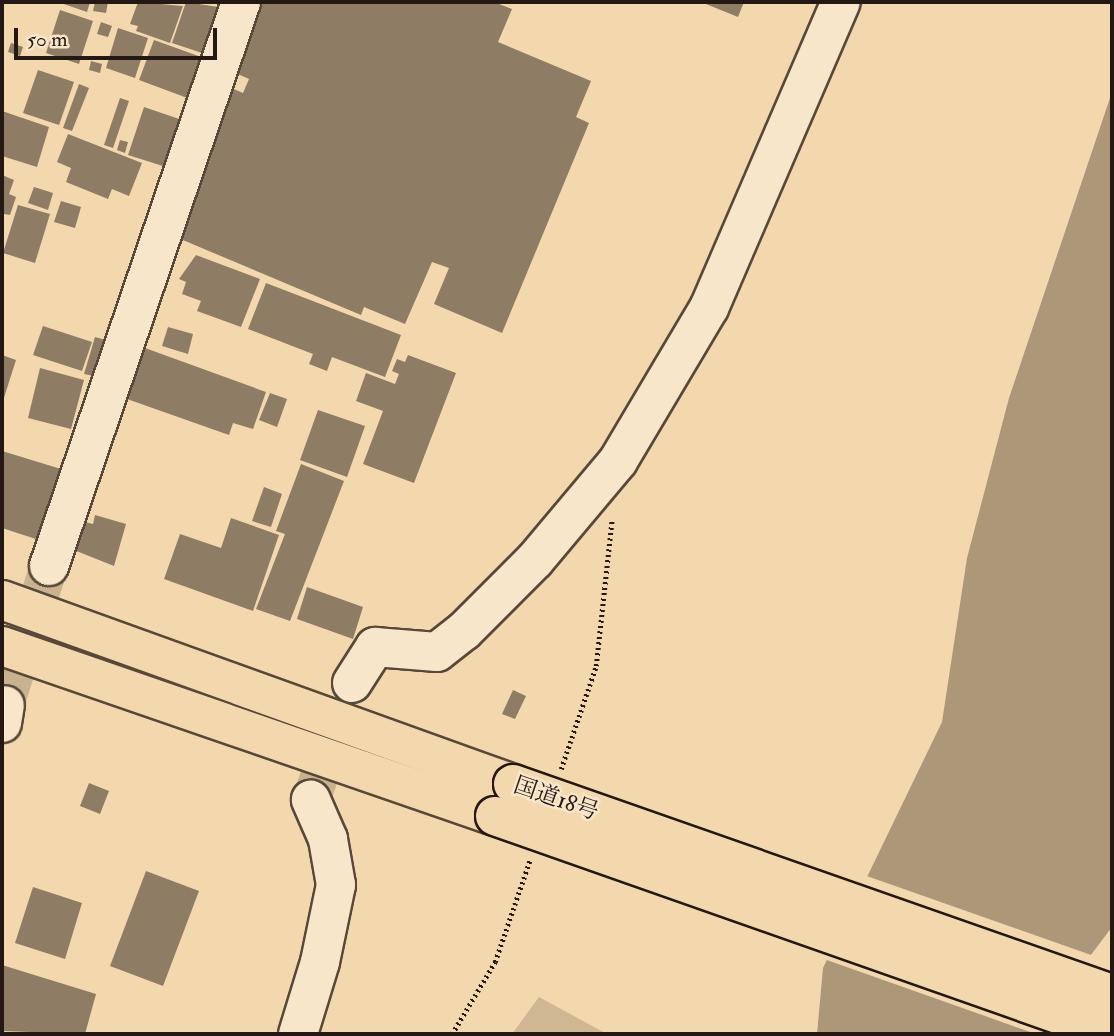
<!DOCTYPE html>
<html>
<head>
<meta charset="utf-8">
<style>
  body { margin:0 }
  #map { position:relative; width:1114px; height:1036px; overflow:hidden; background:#f3d8ad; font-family:"IM FELL Double Pica","Noto Serif JP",serif }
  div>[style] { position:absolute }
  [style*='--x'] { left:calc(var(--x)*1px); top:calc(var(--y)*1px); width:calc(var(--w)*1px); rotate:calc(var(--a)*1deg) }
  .green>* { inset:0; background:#d0b793 }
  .water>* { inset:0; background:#ac9779 }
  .pier>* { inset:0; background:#f3d8ad }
  .building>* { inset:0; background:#8f7c64 }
  .minor-tunnel>* { height:38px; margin-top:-19px; transform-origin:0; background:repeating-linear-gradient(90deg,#c9b28e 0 38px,transparent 0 57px) }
  .path>* { height:4.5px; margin-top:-2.25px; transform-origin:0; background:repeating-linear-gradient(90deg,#231814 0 2px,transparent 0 5.5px) }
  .roads { filter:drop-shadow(2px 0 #57483a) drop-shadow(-2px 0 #57483a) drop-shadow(0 2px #57483a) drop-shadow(0 -2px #57483a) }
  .minor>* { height:38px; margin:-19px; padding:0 19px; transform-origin:19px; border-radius:19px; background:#f7e6ca }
  .highway>* { height:38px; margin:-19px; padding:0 19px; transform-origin:19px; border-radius:19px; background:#f3d8ad }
  .bridges { filter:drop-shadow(2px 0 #231814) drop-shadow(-2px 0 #231814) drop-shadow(0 2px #231814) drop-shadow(0 -2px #231814) }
  .highway-bridge>* { height:38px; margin:-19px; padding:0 19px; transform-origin:19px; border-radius:19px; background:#f3d8ad }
  span { translate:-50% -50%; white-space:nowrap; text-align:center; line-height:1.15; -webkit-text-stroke:5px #f7e6ca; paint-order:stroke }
  .street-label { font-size:23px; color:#231814 }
  .frame { position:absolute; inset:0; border:4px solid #231814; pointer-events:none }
  .scale { position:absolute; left:14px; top:28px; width:203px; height:32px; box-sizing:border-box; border:4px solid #231814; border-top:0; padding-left:9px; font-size:21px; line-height:24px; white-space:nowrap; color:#231814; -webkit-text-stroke:5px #f7e6ca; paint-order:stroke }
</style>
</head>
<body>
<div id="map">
  <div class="green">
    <i style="clip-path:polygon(539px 997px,607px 1034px,512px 1034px)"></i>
  </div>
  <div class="water">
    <i style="clip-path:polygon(1112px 92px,1112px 927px,1031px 1034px,817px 1034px,823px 968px,942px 722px,967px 558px,1009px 398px)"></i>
  </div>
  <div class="pier">
    <i style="clip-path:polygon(864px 875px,1094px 956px,1036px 1034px,824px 959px)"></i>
  </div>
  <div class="building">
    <i style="clip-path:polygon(58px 2px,90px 2px,87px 12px)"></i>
    <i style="clip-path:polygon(95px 2px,108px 2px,106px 13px,93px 11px)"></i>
    <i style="clip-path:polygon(138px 2px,183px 6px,170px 43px,136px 31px,138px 26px,130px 24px)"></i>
    <i style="clip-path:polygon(186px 2px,225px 8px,208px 55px,172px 43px)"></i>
    <i style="clip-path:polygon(260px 2px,494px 2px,512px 9px,498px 42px,591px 81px,576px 117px,589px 123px,502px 333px,434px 304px,449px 268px,432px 262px,405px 324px,364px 307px,361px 315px,178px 238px,210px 160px,200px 156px,229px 87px,243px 93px,249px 79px,231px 71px)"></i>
    <i style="clip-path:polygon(701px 2px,744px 2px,738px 17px)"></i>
    <i style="clip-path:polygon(60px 10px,93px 21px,79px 64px,46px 53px)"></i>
    <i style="clip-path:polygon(101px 22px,112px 26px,108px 37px,97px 34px)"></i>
    <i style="clip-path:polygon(118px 28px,148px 38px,135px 78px,106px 68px)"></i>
    <i style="clip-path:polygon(154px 40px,204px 58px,190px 99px,139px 80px)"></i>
    <i style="clip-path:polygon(11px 43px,23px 47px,20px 56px,8px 52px)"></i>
    <i style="clip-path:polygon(91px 61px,102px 64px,100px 73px,89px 70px)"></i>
    <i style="clip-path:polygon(38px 70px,74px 82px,59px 125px,23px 113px)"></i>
    <i style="clip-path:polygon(79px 84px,89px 88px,72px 131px,63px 128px)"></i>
    <i style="clip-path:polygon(120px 98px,129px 101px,113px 148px,104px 145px)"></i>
    <i style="clip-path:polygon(144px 107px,185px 121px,169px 168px,128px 155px)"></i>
    <i style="clip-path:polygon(2px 111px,49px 127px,37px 167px,2px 156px)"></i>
    <i style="clip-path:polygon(68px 134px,142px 163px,129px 196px,112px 189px,108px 199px,66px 182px,71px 168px,57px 162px)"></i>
    <i style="clip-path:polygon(120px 140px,128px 142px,125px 153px,117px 150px)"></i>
    <i style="clip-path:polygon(2px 175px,14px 180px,9px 194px,16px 197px,10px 215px,4px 214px,2px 220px)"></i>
    <i style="clip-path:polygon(34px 187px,53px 193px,48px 210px,28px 203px)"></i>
    <i style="clip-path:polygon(61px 201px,81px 207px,75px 228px,54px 222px)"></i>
    <i style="clip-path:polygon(18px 205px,50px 214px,35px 263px,3px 253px)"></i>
    <i style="clip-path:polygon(196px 255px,260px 279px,241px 327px,197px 311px,201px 301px,182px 294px,186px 282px,179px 279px)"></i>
    <i style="clip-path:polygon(266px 283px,401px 335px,385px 377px,332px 357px,327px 371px,309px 364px,313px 354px,248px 329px)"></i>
    <i style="clip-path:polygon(43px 326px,92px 342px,82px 371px,33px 355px)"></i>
    <i style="clip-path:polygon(168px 327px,193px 334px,188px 354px,162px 346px)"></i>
    <i style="clip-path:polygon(95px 337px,109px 341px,99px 377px,84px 374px)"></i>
    <i style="clip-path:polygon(145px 348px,266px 392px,253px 429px,233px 423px,229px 435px,127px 399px)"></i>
    <i style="clip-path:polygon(2px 355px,16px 360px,2px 404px)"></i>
    <i style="clip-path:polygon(408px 355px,456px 373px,414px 483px,363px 464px,383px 411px,356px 401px,366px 373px,395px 384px,399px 374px,392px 371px,397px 359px,405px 362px)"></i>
    <i style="clip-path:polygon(40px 368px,84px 380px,71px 429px,28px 418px)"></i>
    <i style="clip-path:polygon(270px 393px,287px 399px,277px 427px,259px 420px)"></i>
    <i style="clip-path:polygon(318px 410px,365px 426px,347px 477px,300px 460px)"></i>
    <i style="clip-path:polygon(2px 451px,61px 469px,39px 540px,2px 528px)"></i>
    <i style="clip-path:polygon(301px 464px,344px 481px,290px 621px,256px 609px,285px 534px,276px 531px)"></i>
    <i style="clip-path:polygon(264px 487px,282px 494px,271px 527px,252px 521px)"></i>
    <i style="clip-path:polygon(95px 515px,126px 524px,114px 566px,69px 548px,77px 520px,93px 524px)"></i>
    <i style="clip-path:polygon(231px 518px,279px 535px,253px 611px,164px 579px,180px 534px,221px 548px)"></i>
    <i style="clip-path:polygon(307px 587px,363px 607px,353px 639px,297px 619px)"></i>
    <i style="clip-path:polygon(513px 690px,526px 696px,515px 719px,502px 714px)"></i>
    <i style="clip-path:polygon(89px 783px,109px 791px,100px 814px,80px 806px)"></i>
    <i style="clip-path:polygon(146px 871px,199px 891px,163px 986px,110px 966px)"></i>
    <i style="clip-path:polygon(33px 887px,82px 903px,65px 959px,15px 943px)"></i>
    <i style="clip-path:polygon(2px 965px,96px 994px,85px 1034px,2px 1031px)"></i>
  </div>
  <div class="minor-tunnel">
    <i style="--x:5;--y:705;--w:146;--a:-72.4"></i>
    <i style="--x:311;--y:800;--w:118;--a:-70.6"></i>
  </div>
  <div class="path">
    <i style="--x:561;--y:769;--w:109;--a:-71.2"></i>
    <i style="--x:596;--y:666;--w:148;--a:-83.8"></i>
    <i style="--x:452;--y:1034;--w:84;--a:-59.2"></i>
    <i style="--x:495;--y:962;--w:108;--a:-71.1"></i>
  </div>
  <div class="roads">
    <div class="minor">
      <i style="--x:49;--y:566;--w:596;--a:-71.2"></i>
      <i style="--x:352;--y:683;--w:43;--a:-57.4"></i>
      <i style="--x:375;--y:647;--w:62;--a:4.6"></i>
      <i style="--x:437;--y:652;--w:34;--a:-38"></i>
      <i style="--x:464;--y:631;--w:100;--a:-45"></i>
      <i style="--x:535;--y:560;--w:129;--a:-50"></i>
      <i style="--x:618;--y:461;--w:178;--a:-59.3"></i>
      <i style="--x:709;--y:308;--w:333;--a:-66.7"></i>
      <i style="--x:2;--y:723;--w:18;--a:-81"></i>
      <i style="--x:298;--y:1034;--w:75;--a:-73"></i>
      <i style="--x:320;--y:962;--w:79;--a:-78.3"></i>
      <i style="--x:336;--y:885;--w:47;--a:-99.9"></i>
      <i style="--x:328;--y:839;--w:43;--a:-113.6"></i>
    </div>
    <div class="highway">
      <i style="--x:2;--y:600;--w:543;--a:19.8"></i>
      <i style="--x:2;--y:646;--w:521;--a:19.03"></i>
    </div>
  </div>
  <div class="bridges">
    <div class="highway-bridge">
      <i style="--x:513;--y:784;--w:635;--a:19.32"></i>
      <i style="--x:495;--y:816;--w:654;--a:19.38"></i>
    </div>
  </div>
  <div class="street-label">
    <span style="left:556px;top:799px;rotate:19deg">国道18号</span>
  </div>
  <div class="frame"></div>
  <div class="scale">50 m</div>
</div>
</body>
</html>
